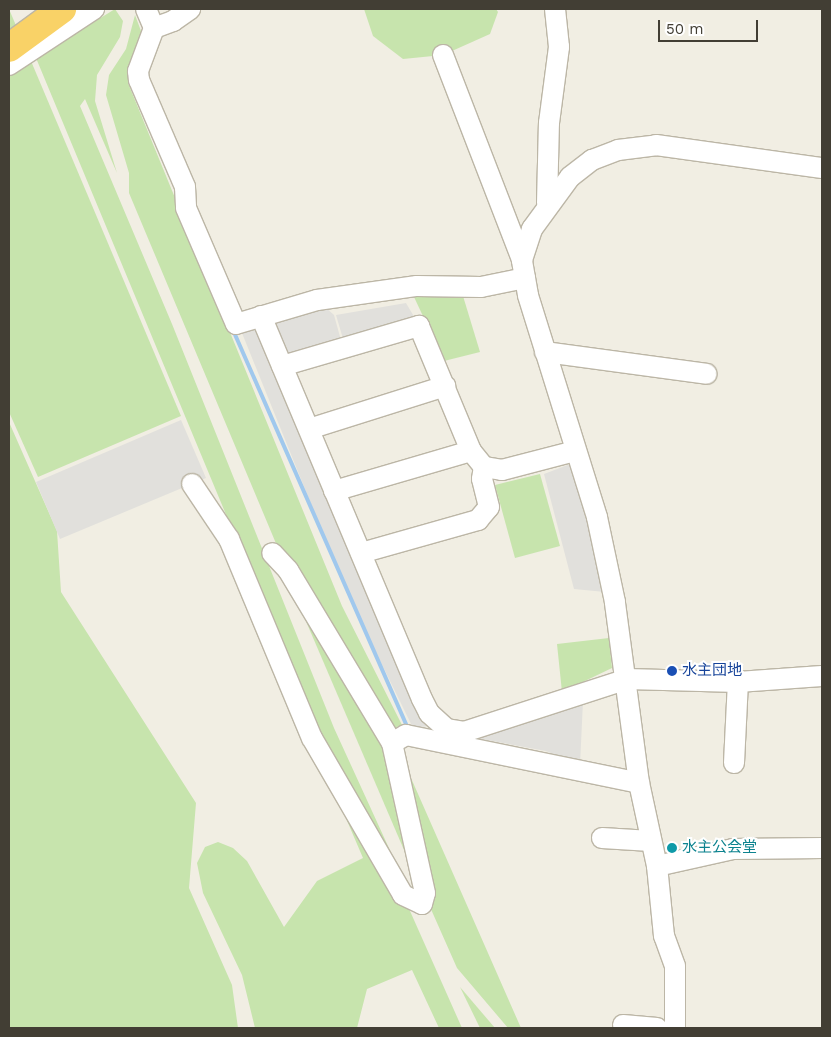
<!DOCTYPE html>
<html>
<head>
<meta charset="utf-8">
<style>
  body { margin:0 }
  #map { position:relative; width:831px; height:1037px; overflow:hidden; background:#f1eee3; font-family:"Work Sans","Noto Sans JP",sans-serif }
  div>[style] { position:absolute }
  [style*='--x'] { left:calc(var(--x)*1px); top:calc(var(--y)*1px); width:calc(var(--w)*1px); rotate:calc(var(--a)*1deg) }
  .green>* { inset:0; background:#c7e4ad }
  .parking>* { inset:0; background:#e1e0dc }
  .stream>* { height:4px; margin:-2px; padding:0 2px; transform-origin:2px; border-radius:2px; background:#a0c8ed }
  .roads { filter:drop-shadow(1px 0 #bcb6a6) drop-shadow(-1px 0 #bcb6a6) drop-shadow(0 1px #bcb6a6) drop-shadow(0 -1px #bcb6a6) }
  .minor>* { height:20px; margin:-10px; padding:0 10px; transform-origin:10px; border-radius:10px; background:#fff }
  .highway>* { height:28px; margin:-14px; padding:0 14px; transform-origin:14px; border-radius:14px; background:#f9d267 }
  .dots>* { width:14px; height:14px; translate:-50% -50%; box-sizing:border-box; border:2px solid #fff; border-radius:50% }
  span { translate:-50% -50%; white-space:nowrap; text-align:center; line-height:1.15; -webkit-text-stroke:4px #fff; paint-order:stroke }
  .transit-label { font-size:15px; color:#164399 }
  .left { translate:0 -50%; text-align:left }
  .culture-label { font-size:15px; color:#0d838f }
  .frame { position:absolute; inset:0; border:10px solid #423e34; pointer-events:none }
  .scale { position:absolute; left:658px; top:20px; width:100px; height:22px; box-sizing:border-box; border:2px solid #423e34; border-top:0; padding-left:6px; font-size:15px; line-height:18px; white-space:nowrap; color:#423e34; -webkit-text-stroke:4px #fff; paint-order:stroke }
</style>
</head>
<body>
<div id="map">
  <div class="green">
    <i style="clip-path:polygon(9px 9px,181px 416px,38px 477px,9px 412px)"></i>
    <i style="clip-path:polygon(115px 9px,123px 21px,120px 37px,97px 75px,95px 101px,117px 173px,85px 99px,80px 106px,172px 324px,334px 728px,404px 881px,319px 738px,36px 58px)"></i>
    <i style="clip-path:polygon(364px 9px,496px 9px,498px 12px,490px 34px,443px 55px,403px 59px,373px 36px)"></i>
    <i style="clip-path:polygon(135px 15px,141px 31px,141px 48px,130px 67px,128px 83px,342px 606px,402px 725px,389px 730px,280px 553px,129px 193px,129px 173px,106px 95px,109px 75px,126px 49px)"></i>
    <i style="clip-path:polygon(463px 296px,480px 352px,444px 361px,414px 297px)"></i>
    <i style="clip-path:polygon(9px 422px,57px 531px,61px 592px,196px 803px,189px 888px,232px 985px,238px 1028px,9px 1028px)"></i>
    <i style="clip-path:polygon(540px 474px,560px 546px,515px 558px,495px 485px)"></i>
    <i style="clip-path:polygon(296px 598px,388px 746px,419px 885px)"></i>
    <i style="clip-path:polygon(609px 638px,612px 668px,562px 692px,557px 644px)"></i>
    <i style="clip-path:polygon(318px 753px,410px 911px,462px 1028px,439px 1028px,412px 970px,367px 989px,357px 1028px,255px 1028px,242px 975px,203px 893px,197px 863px,205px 847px,218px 842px,233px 848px,247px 861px,284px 927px,317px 881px,363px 858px)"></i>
    <i style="clip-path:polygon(400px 753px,521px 1028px,508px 1028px,457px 968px,430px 907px,436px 895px)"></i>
    <i style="clip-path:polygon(460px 987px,495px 1028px,480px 1028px)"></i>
  </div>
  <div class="parking">
    <i style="clip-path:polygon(406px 303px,416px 320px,344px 342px,336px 315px)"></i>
    <i style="clip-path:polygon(325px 307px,334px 315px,342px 344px,292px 357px,285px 353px,273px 321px)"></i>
    <i style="clip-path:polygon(260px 326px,428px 726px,413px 728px,347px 593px,242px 333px)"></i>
    <i style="clip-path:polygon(181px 420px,206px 478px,60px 539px,36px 482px)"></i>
    <i style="clip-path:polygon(573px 463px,581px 481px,605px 592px,574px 589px,544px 474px)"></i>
    <i style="clip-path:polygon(583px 701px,580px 765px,546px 751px,470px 737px)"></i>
  </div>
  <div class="stream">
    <i style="--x:233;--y:330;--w:435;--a:66.3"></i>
  </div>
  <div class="roads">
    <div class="minor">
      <i style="--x:146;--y:9;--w:21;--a:67"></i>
      <i style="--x:154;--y:28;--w:20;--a:-20"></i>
      <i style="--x:173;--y:21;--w:21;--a:-35"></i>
      <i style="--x:154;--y:28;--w:46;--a:110.4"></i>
      <i style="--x:138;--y:71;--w:9;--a:84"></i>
      <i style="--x:139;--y:80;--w:116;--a:66.7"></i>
      <i style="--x:185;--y:187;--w:21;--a:87"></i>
      <i style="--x:186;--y:208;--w:126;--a:66.7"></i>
      <i style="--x:236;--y:324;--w:84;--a:-16.5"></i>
      <i style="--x:317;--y:300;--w:101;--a:-8"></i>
      <i style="--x:417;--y:286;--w:64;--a:0.9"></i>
      <i style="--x:481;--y:287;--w:45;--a:-11.6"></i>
      <i style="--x:443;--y:55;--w:220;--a:68.9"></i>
      <i style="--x:9;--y:65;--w:102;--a:-33.4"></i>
      <i style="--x:547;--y:203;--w:80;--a:-88.6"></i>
      <i style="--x:549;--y:123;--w:77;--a:-82.5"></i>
      <i style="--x:559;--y:47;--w:38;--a:-96"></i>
      <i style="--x:261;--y:316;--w:415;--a:67.2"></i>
      <i style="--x:422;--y:699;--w:16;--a:63"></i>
      <i style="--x:429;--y:713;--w:24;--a:42"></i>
      <i style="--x:447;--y:729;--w:17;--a:10"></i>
      <i style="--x:464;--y:732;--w:171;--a:-18"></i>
      <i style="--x:627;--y:679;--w:111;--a:1.5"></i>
      <i style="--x:738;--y:682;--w:84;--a:-4.1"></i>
      <i style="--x:545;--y:352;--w:163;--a:7.7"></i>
      <i style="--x:282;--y:366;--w:143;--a:-16.3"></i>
      <i style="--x:419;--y:326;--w:135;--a:67.4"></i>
      <i style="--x:471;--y:451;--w:21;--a:51"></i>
      <i style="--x:484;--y:467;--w:18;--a:9"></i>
      <i style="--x:502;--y:470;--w:75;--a:-14.6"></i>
      <i style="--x:309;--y:429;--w:143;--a:-17.5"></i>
      <i style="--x:192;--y:484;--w:66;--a:56.1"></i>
      <i style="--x:229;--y:539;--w:216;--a:67.4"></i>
      <i style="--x:312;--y:738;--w:181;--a:59.9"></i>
      <i style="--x:403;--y:895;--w:21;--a:25"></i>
      <i style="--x:422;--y:904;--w:11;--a:-75"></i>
      <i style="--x:425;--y:893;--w:154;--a:-102.4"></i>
      <i style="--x:392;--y:743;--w:202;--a:-121"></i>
      <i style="--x:288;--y:570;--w:23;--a:-133"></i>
      <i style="--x:334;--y:491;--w:143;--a:-16.3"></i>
      <i style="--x:361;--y:553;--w:122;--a:-15.8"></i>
      <i style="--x:478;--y:520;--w:17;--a:-50"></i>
      <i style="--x:489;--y:507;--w:29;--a:-104"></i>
      <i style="--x:482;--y:479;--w:12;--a:-81"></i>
      <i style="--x:392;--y:743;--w:16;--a:-30"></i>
      <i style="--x:406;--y:735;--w:238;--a:11.6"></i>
      <i style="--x:734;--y:763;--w:81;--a:-87.2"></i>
      <i style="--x:602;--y:838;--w:49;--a:3.5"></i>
      <i style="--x:657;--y:866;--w:78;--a:-12.6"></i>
      <i style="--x:733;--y:849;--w:89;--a:-0.6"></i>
      <i style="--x:623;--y:1025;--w:34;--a:5"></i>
      <i style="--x:675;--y:1028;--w:62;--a:-90"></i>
      <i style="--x:675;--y:966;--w:32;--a:-110"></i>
      <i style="--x:664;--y:936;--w:70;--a:-95.7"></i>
      <i style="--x:657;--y:866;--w:85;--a:-102.2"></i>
      <i style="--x:639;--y:783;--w:183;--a:-97.6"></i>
      <i style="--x:615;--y:602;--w:87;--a:-102"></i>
      <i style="--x:597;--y:517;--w:232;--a:-107.3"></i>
      <i style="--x:528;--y:295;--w:36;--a:-100"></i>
      <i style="--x:522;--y:260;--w:33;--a:-72"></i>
      <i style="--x:532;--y:229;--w:64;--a:-53.8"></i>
      <i style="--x:570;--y:177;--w:28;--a:-38"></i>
      <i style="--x:592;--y:160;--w:28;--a:-21"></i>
      <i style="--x:618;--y:150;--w:38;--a:-7"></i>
      <i style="--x:656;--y:145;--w:168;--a:7.9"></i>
    </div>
    <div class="highway">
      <i style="--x:9;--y:48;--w:66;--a:-36.3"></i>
    </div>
  </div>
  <div class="dots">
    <i style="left:672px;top:671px;background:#1a4fb4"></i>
    <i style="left:672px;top:848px;background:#0f9aa8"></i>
  </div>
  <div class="transit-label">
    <span class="left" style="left:682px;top:671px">水主団地</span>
  </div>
  <div class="culture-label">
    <span class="left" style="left:682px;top:848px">水主公会堂</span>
  </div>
  <div class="frame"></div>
  <div class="scale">50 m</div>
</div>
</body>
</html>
